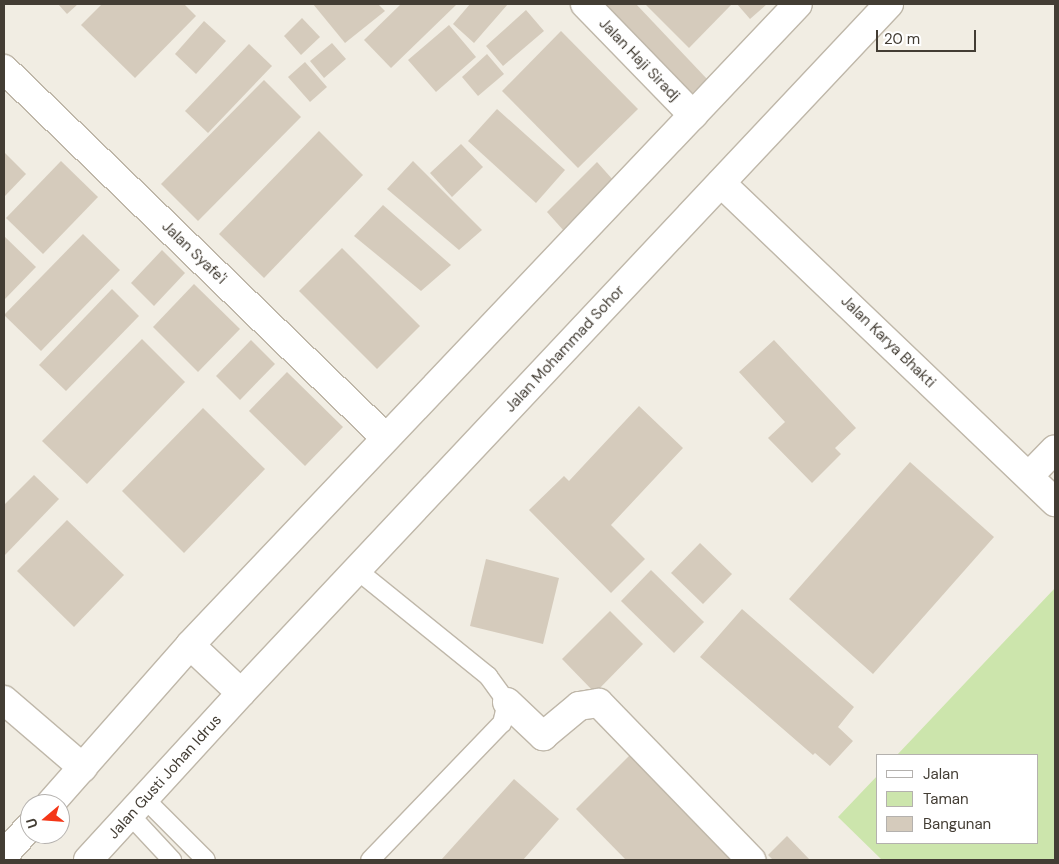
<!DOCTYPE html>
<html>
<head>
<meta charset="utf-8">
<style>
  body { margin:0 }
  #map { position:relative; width:1059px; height:864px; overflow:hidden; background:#f1ede3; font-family:"DM Sans",sans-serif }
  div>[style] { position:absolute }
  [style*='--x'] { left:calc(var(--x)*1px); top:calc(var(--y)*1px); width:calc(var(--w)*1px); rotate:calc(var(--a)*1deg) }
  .green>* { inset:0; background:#cce5ac }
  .building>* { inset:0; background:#d5cbbc }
  .roads { filter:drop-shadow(1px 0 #bfb7a9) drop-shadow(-1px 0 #bfb7a9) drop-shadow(0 1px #bfb7a9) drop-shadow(0 -1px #bfb7a9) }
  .service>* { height:18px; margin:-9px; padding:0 9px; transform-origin:9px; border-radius:9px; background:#fff }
  .minor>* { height:28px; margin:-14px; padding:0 14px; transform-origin:14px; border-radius:14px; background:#fff }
  .tertiary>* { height:28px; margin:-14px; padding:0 14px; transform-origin:14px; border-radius:14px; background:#fff }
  span { translate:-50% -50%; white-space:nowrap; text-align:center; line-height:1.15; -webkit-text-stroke:4.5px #fff; paint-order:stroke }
  .street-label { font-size:15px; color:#433d34 }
  .frame { position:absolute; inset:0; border:5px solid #433d34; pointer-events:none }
  .legend { position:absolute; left:876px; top:754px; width:162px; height:90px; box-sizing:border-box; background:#fff; border:1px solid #b4b1ae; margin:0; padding:6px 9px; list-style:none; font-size:15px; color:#433d34 }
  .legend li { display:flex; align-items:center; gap:10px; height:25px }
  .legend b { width:25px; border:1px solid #b4b1ae }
  .north { position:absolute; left:20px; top:794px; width:50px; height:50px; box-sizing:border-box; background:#fff; border:1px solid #b4b1ae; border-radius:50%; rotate:252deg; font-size:14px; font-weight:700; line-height:20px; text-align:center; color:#433d34 }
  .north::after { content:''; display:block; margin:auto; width:18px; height:22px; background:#f43617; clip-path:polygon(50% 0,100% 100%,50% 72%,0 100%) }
  .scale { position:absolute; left:876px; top:30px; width:100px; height:22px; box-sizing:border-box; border:2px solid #433d34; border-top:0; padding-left:6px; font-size:15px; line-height:18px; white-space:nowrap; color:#433d34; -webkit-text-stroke:4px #fff; paint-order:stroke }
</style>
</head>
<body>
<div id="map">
  <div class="green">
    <i style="clip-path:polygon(1055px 588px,1055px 860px,882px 860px,838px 817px,878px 775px,878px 843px,1038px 843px,1038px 755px,897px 755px)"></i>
  </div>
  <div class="building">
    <i style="clip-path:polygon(58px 4px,78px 4px,67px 14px)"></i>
    <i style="clip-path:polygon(102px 4px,184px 4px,196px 16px,135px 78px,81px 25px)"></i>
    <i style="clip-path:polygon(313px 4px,378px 4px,385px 11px,345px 43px)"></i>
    <i style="clip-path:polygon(401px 4px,457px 4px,391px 68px,364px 40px)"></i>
    <i style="clip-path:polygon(470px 4px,508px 4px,474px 43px,453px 24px)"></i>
    <i style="clip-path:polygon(592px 4px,636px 4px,707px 79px,684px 101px)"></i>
    <i style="clip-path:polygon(645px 4px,732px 4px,689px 48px)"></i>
    <i style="clip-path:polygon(737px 4px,767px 4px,750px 19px)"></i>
    <i style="clip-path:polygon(526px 10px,544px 31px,503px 66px,486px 46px)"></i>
    <i style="clip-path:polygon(302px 18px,320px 37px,301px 55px,284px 36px)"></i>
    <i style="clip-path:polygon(204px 21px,226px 41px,196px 74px,175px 54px)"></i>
    <i style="clip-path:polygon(449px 25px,476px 57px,436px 92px,408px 60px)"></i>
    <i style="clip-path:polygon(561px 31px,638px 109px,578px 168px,502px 91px)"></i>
    <i style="clip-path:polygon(332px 43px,346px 59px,324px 78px,310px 61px)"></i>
    <i style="clip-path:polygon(249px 44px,272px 66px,208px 133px,185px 111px)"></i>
    <i style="clip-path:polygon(487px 54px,504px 74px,478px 96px,462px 77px)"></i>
    <i style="clip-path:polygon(305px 62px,327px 87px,310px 102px,288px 77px)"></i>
    <i style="clip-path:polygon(264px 80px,301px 117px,198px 221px,161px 184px)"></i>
    <i style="clip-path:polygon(497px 109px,565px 170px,536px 203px,468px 141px)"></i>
    <i style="clip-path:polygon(319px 131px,363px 175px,264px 278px,219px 234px)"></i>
    <i style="clip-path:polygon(461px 144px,483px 167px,452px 197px,430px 173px)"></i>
    <i style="clip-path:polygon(4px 152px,26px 174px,4px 197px)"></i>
    <i style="clip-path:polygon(61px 161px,98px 197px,43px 254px,6px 218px)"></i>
    <i style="clip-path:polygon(413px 161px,482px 230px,459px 250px,387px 189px)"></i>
    <i style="clip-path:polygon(597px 162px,614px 181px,564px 231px,547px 212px)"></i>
    <i style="clip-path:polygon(383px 205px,451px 265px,421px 291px,354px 236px)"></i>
    <i style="clip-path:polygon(83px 234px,120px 270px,41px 351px,4px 315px)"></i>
    <i style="clip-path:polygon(4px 236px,36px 267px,4px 300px)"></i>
    <i style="clip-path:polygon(342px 248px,420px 326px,377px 369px,299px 291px)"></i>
    <i style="clip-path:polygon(162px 250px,185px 273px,154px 306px,131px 283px)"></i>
    <i style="clip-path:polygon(194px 284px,240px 329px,198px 372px,153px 327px)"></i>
    <i style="clip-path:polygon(112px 289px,139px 316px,66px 391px,39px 365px)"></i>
    <i style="clip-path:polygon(142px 339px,185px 382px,87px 484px,42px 441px)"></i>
    <i style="clip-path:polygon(251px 340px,275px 364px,240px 400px,216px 376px)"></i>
    <i style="clip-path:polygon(774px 340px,856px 428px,835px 448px,841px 454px,812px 483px,768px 438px,785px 422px,739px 372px)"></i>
    <i style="clip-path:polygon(287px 372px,343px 427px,305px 466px,249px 411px)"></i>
    <i style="clip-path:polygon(639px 406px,683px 448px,611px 525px,645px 559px,611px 593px,529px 510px,564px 476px,569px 481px)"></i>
    <i style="clip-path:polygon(203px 408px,265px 469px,184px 553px,122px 491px)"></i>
    <i style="clip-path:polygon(910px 462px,994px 537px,873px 674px,789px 599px)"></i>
    <i style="clip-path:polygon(34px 475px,59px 499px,4px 556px,4px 505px)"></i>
    <i style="clip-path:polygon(67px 520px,124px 575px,74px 627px,17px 571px)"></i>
    <i style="clip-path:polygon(700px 543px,732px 574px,703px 604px,671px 573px)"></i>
    <i style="clip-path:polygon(486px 559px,559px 578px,543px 644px,470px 626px)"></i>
    <i style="clip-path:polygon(651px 570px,704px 622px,674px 653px,621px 601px)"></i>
    <i style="clip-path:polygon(742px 609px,854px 707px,838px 727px,853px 741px,830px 766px,815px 753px,813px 755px,700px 657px)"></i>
    <i style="clip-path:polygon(610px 611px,643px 644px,595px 693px,562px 659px)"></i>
    <i style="clip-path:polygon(632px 753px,739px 860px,626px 860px,576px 809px)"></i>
    <i style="clip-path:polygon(514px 779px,559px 819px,523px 860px,441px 860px)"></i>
    <i style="clip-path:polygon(787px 836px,810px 860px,773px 860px,768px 855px)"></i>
  </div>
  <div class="roads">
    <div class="service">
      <i style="--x:357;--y:570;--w:169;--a:39"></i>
      <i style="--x:488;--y:676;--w:32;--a:54"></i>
      <i style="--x:507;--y:702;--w:22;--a:103"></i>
      <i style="--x:502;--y:723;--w:190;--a:133.9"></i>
      <i style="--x:145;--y:799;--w:86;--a:45"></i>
      <i style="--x:130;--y:815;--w:62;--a:47"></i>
    </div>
    <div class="minor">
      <i style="--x:585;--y:4;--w:155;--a:45.8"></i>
      <i style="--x:4;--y:69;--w:530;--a:44.01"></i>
      <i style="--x:721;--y:183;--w:462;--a:43.7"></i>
      <i style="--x:1029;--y:476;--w:37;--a:-46"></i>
      <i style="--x:4;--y:700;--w:104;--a:40.7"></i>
      <i style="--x:507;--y:702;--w:50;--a:43.4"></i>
      <i style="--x:543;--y:736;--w:47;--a:-39.8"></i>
      <i style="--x:579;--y:706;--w:20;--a:-9"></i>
      <i style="--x:599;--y:703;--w:219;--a:45.9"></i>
    </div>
    <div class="tertiary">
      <i style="--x:190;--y:645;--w:70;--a:43.3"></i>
      <i style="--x:50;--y:804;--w:212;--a:-48.6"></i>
      <i style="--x:190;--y:645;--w:883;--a:-46.51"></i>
      <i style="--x:4;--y:855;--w:39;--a:-48"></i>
      <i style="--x:88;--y:860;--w:226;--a:-47.5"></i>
      <i style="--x:241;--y:693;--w:946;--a:-46.76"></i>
    </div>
  </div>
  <div class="street-label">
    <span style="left:639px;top:60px;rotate:46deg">Jalan Haji Siradj</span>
    <span style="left:194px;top:253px;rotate:44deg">Jalan Syafe'i</span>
    <span style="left:888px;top:342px;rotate:44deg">Jalan Karya Bhakti</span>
    <span style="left:565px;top:349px;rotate:-47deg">Jalan Mohammad Sohor</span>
    <span style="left:165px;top:777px;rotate:-48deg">Jalan Gusti Johan Idrus</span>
  </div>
  <div class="frame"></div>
  <ul class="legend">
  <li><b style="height:6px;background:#fff"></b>Jalan</li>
  <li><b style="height:14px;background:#cce5ac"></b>Taman</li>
  <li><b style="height:14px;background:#d5cbbc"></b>Bangunan</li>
  </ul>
  <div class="north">U</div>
  <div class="scale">20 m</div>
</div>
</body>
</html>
